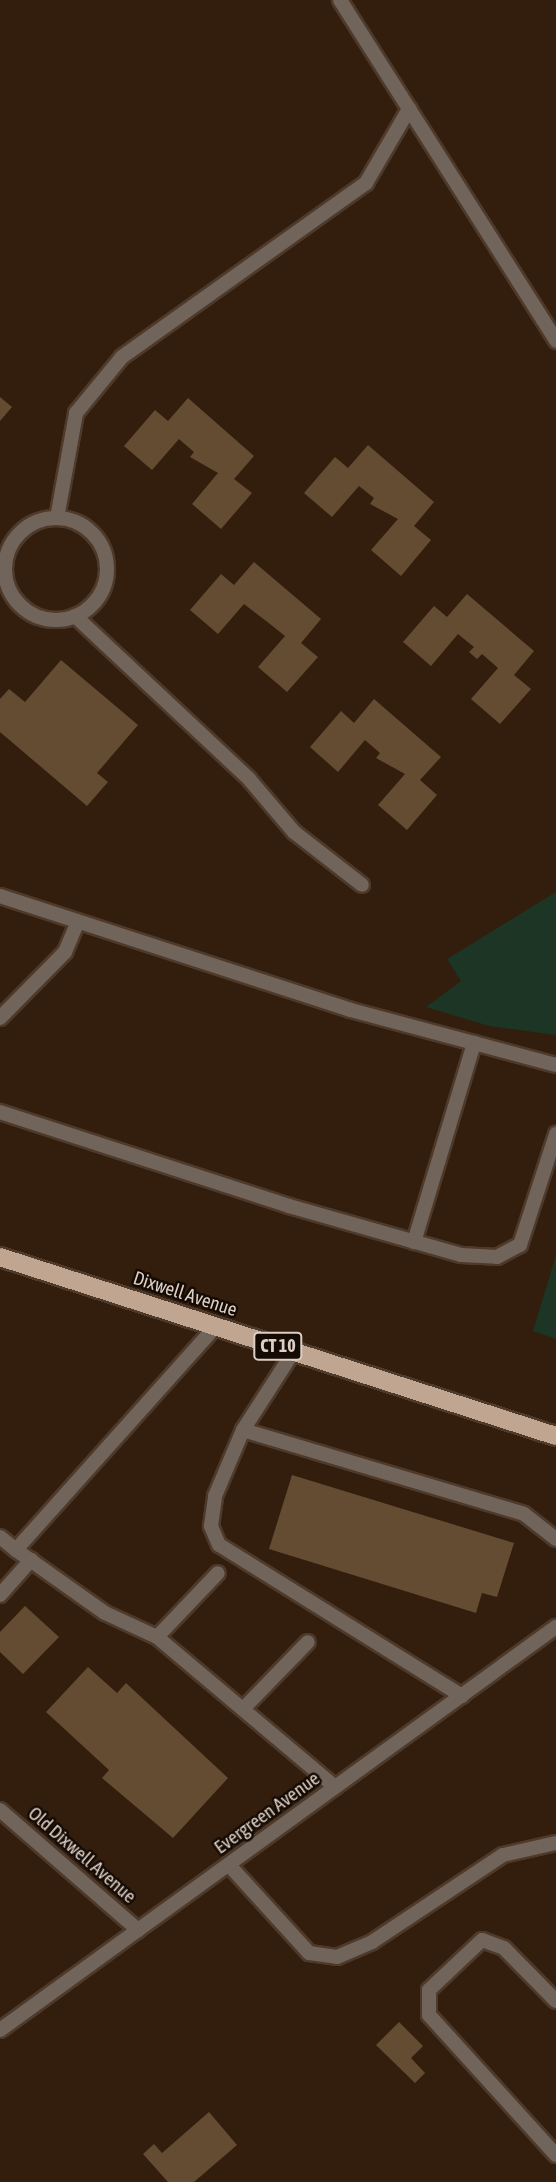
<!DOCTYPE html>
<html>
<head>
<meta charset="utf-8">
<style>
  body { margin:0 }
  #map { position:relative; width:556px; height:2182px; overflow:hidden; background:#331e0e; font-family:"Asap Condensed",sans-serif }
  div>[style] { position:absolute }
  [style*='--x'] { left:calc(var(--x)*1px); top:calc(var(--y)*1px); width:calc(var(--w)*1px); rotate:calc(var(--a)*1deg) }
  .green>* { inset:0; background:#1c3525 }
  .building>* { inset:0; background:#634c32 }
  .roads { filter:drop-shadow(2px 0 #4e3a2b) drop-shadow(-2px 0 #4e3a2b) drop-shadow(0 2px #4e3a2b) drop-shadow(0 -2px #4e3a2b) }
  .lane>* { height:14px; margin:-7px; padding:0 7px; transform-origin:7px; border-radius:7px; background:#71645b }
  .lane>.ring { margin:-7px; padding:0; box-sizing:content-box; background:none; border:14px solid #71645b; border-radius:50% }
  .street>* { height:14px; margin:-7px; padding:0 7px; transform-origin:7px; border-radius:7px; background:#71645b }
  .primary>* { height:18px; margin:-9px; padding:0 9px; transform-origin:9px; border-radius:9px; background:#c0a591 }
  span { translate:-50% -50%; white-space:nowrap; text-align:center; line-height:1.15; -webkit-text-stroke:5px #140b05; paint-order:stroke }
  .shield-label span { padding:2px 5px; background:#140b05; border:2px solid; border-radius:5px; -webkit-text-stroke-width:0 }
  .shield-label { font-size:18px; color:#decfc5; font-weight:700 }
  .street-label { font-size:19px; color:#decfc5 }
</style>
</head>
<body>
<div id="map">
  <div class="green">
    <i style="clip-path:polygon(556px 892px,556px 1035px,489px 1026px,426px 1007px,461px 981px,447px 959px)"></i>
    <i style="clip-path:polygon(556px 1255px,556px 1339px,533px 1331px)"></i>
  </div>
  <div class="building">
    <i style="clip-path:polygon(0 397px,12px 407px,0 421px)"></i>
    <i style="clip-path:polygon(188px 398px,254px 456px,234px 479px,252px 493px,221px 529px,192px 504px,218px 473px,190px 457px,194px 452px,179px 439px,152px 470px,124px 446px,155px 410px,168px 421px)"></i>
    <i style="clip-path:polygon(368px 445px,434px 502px,414px 526px,431px 540px,401px 576px,371px 550px,398px 519px,370px 504px,374px 498px,359px 486px,332px 517px,304px 493px,335px 457px,348px 468px)"></i>
    <i style="clip-path:polygon(254px 562px,321px 619px,301px 643px,318px 657px,287px 692px,258px 667px,285px 636px,270px 624px,244px 604px,218px 634px,190px 610px,221px 574px,234px 585px)"></i>
    <i style="clip-path:polygon(467px 594px,534px 651px,514px 675px,531px 689px,500px 724px,471px 699px,498px 668px,482px 654px,477px 659px,469px 652px,474px 647px,458px 634px,431px 666px,403px 642px,434px 606px,447px 617px)"></i>
    <i style="clip-path:polygon(61px 660px,138px 725px,97px 773px,108px 782px,87px 806px,0 732px,0 699px,9px 689px,25px 702px)"></i>
    <i style="clip-path:polygon(374px 699px,441px 757px,420px 780px,437px 795px,407px 830px,378px 805px,405px 774px,376px 758px,380px 753px,365px 740px,338px 772px,310px 747px,341px 711px,354px 723px)"></i>
    <i style="clip-path:polygon(292px 1475px,514px 1543px,497px 1597px,482px 1593px,476px 1613px,269px 1549px)"></i>
    <i style="clip-path:polygon(25px 1606px,59px 1637px,23px 1674px,0 1652px,0 1632px)"></i>
    <i style="clip-path:polygon(88px 1667px,117px 1693px,126px 1683px,228px 1778px,173px 1838px,102px 1778px,109px 1770px,46px 1712px)"></i>
    <i style="clip-path:polygon(399px 2022px,423px 2046px,411px 2058px,425px 2073px,415px 2083px,376px 2045px)"></i>
    <i style="clip-path:polygon(209px 2112px,237px 2145px,194px 2182px,168px 2182px,143px 2154px,154px 2144px,162px 2153px)"></i>
  </div>
  <div class="roads">
    <div class="lane">
      <i style="--x:340;--y:0;--w:404;--a:57.6"></i>
      <i style="--x:57;--y:518;--w:107;--a:-79.7"></i>
      <i style="--x:76;--y:413;--w:72;--a:-50.6"></i>
      <i style="--x:122;--y:357;--w:300;--a:-35.5"></i>
      <i style="--x:366;--y:183;--w:86;--a:-59.8"></i>
      <i class="ring" style="left:5px;top:518px;width:88px;height:88px"></i>
      <i style="--x:75;--y:616;--w:238;--a:43.1"></i>
      <i style="--x:249;--y:779;--w:70;--a:49.7"></i>
      <i style="--x:294;--y:832;--w:86;--a:37.9"></i>
      <i style="--x:0;--y:896;--w:369;--a:18"></i>
      <i style="--x:351;--y:1010;--w:212;--a:15"></i>
      <i style="--x:0;--y:1018;--w:93;--a:-45.4"></i>
      <i style="--x:65;--y:952;--w:33;--a:-67"></i>
      <i style="--x:0;--y:1112;--w:304;--a:18"></i>
      <i style="--x:289;--y:1206;--w:179;--a:15.9"></i>
      <i style="--x:461;--y:1255;--w:36;--a:3"></i>
      <i style="--x:497;--y:1257;--w:26;--a:-28"></i>
      <i style="--x:520;--y:1245;--w:117;--a:-72"></i>
      <i style="--x:414;--y:1242;--w:208;--a:-73.2"></i>
      <i style="--x:216;--y:1326;--w:300;--a:131.8"></i>
      <i style="--x:16;--y:1550;--w:109;--a:35.3"></i>
      <i style="--x:105;--y:1613;--w:57;--a:24.8"></i>
      <i style="--x:157;--y:1637;--w:233;--a:40.1"></i>
      <i style="--x:243;--y:1430;--w:94;--a:-57.2"></i>
      <i style="--x:0;--y:1537;--w:21;--a:39"></i>
      <i style="--x:0;--y:1595;--w:47;--a:-48.5"></i>
      <i style="--x:157;--y:1637;--w:88;--a:-46.4"></i>
      <i style="--x:462;--y:1696;--w:286;--a:-148.1"></i>
      <i style="--x:219;--y:1545;--w:21;--a:-113"></i>
      <i style="--x:211;--y:1526;--w:30;--a:-82"></i>
      <i style="--x:215;--y:1496;--w:72;--a:-67"></i>
      <i style="--x:243;--y:1430;--w:293;--a:16.6"></i>
      <i style="--x:524;--y:1514;--w:41;--a:38"></i>
      <i style="--x:243;--y:1709;--w:93;--a:-45.9"></i>
      <i style="--x:229;--y:1865;--w:119;--a:47.7"></i>
      <i style="--x:309;--y:1953;--w:28;--a:8"></i>
      <i style="--x:337;--y:1957;--w:38;--a:-23"></i>
      <i style="--x:372;--y:1942;--w:157;--a:-33.6"></i>
      <i style="--x:503;--y:1855;--w:54;--a:-12.8"></i>
      <i style="--x:556;--y:2001;--w:74;--a:-134.5"></i>
      <i style="--x:504;--y:1948;--w:23;--a:-160"></i>
      <i style="--x:482;--y:1940;--w:73;--a:136.7"></i>
      <i style="--x:429;--y:1990;--w:25;--a:90"></i>
      <i style="--x:429;--y:2015;--w:189;--a:47.8"></i>
    </div>
    <div class="street">
      <i style="--x:0;--y:1810;--w:183;--a:41"></i>
      <i style="--x:0;--y:2030;--w:687;--a:-35.94"></i>
    </div>
    <div class="primary">
      <i style="--x:0;--y:1257;--w:584;--a:17.85"></i>
    </div>
  </div>
  <div class="shield-label">
    <span style="left:278px;top:1346px">CT 10</span>
  </div>
  <div class="street-label">
    <span style="left:185px;top:1294px;rotate:18deg">Dixwell Avenue</span>
    <span style="left:267px;top:1813px;rotate:-36deg">Evergreen Avenue</span>
    <span style="left:82px;top:1855px;rotate:41deg">Old Dixwell Avenue</span>
  </div>
</div>
</body>
</html>
